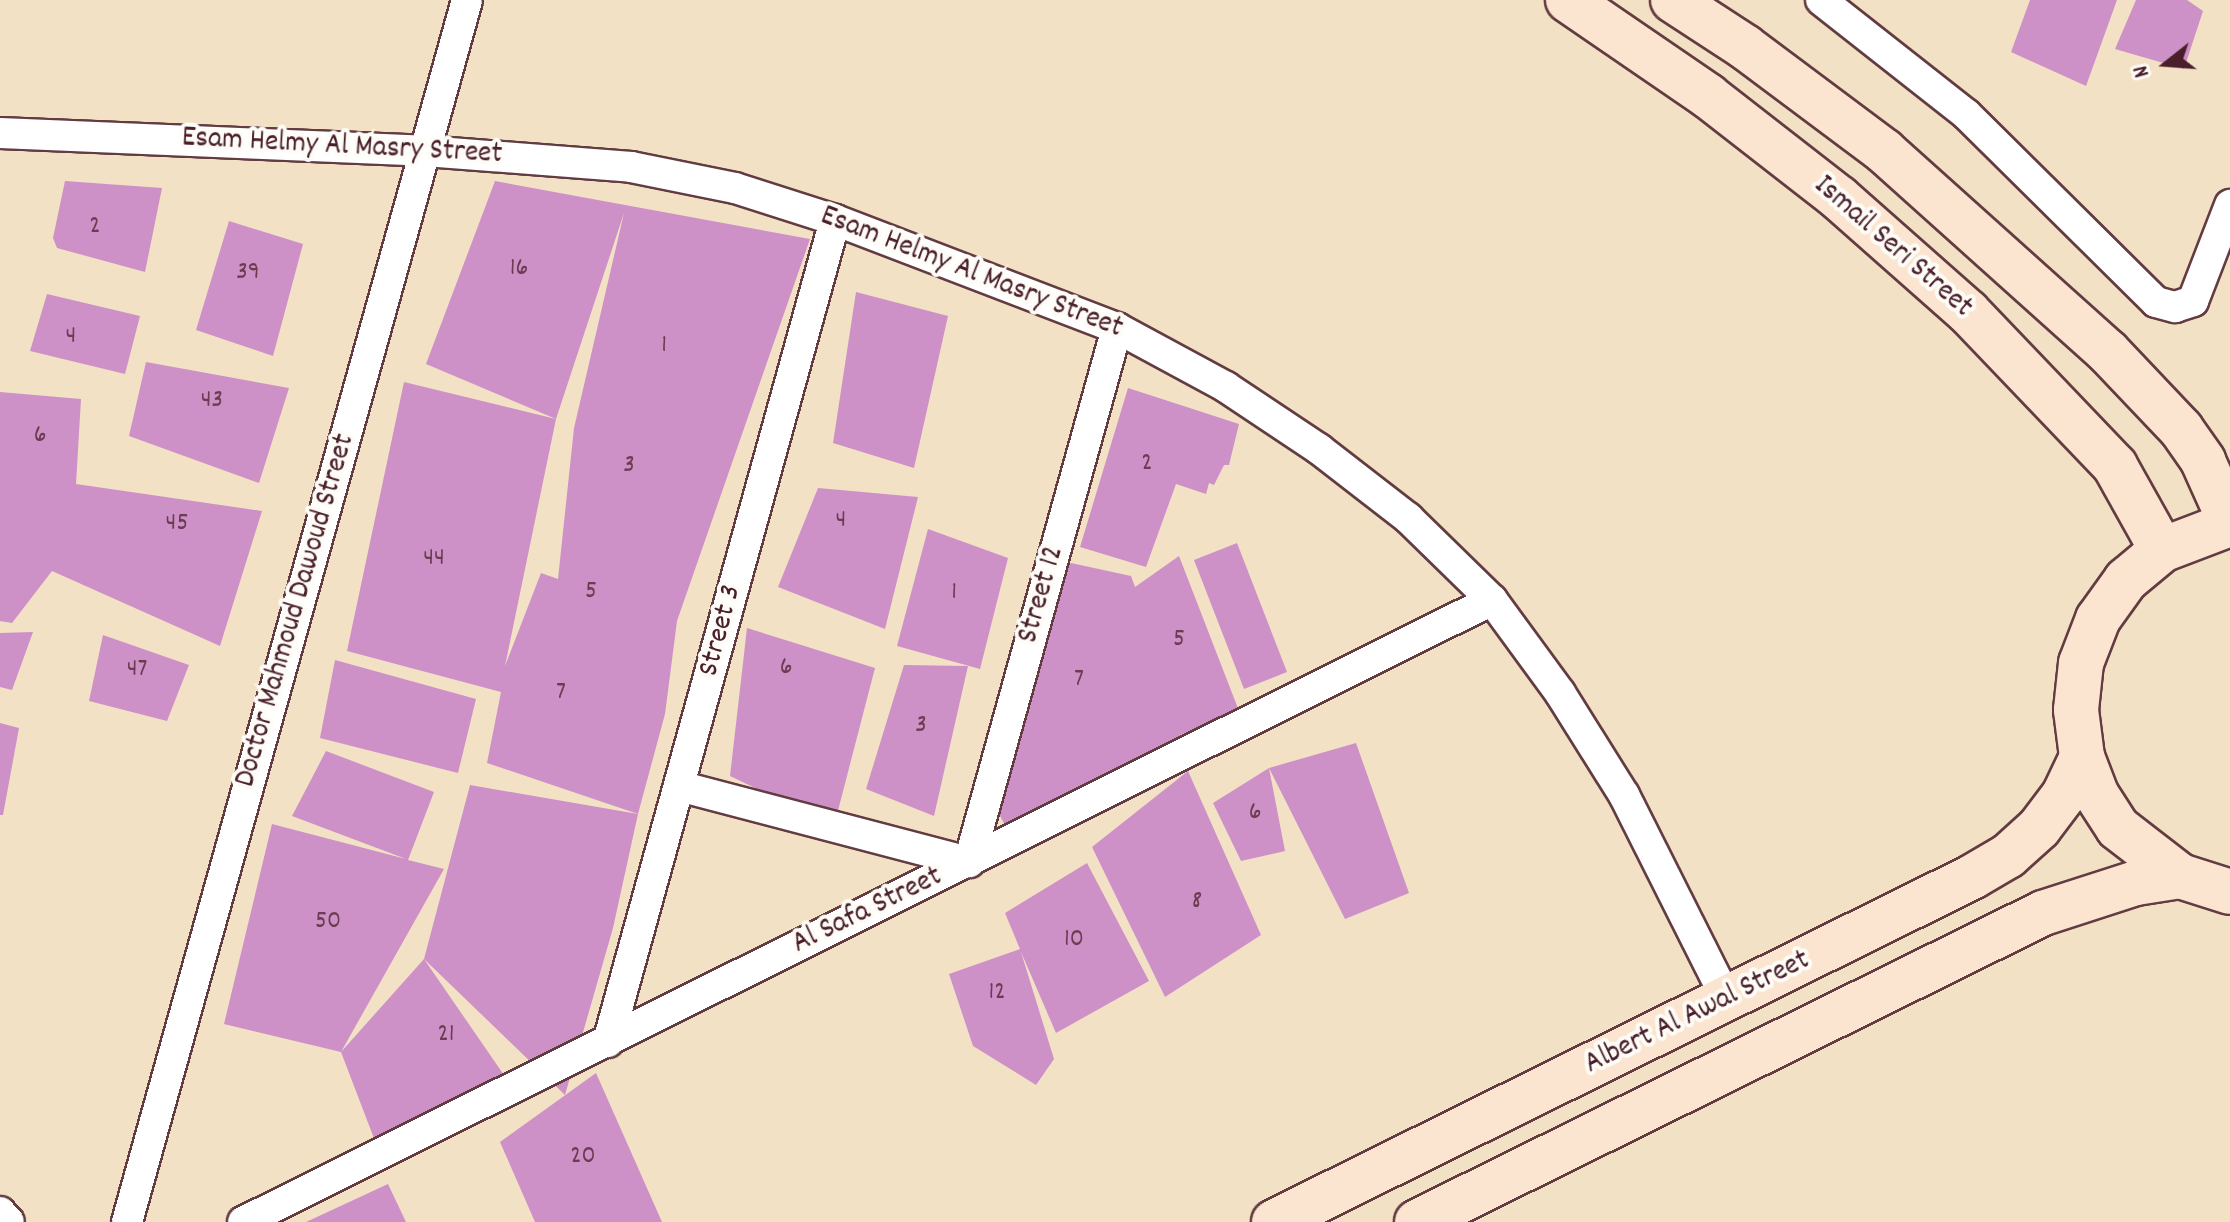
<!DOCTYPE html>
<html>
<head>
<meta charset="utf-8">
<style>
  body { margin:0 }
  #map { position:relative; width:2230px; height:1222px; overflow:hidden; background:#f3e1c5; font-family:Dekko,sans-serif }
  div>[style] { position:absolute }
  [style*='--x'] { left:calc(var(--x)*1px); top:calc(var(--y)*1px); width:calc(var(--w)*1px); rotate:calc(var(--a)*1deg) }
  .building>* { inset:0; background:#cd91c7 }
  .roads { filter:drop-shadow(2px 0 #633c42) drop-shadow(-2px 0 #633c42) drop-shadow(0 2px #633c42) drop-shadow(0 -2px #633c42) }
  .street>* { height:30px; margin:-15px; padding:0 15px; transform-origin:15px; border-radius:15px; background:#fff }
  .secondary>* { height:44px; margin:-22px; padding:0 22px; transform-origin:22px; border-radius:22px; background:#fce5d0 }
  span { translate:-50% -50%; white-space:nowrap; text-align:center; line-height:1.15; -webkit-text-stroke:8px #fdfcf7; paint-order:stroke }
  .number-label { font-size:26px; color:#6b3c52 }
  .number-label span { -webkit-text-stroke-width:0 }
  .street-label { font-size:30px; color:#4a1f2b }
  .north { position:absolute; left:2126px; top:24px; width:80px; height:80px; -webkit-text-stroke:6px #fdfcf7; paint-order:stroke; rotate:253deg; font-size:22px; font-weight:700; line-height:32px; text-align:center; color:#4a1f2b }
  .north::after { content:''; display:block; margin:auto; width:28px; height:36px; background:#4a1f2b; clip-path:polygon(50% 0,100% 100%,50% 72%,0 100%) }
</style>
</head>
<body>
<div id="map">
  <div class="building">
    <i style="clip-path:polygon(2030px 0,2117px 0,2086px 86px,2011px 52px)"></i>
    <i style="clip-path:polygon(2136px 0,2187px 0,2203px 11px,2184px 69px,2115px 49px)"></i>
    <i style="clip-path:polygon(65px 181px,162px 188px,145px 272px,57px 248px,53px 238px)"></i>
    <i style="clip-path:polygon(evenodd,495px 181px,810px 239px,677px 621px,665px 714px,638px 814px,487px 763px,501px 692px,347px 651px,404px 382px,556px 419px,426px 364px,495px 181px,624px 213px,574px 428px,558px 579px,541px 573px,505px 666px,556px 419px,624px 213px)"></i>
    <i style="clip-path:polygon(229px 221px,303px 244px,273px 356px,196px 330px)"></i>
    <i style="clip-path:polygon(856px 292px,948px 316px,914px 468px,833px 443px)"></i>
    <i style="clip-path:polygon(47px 294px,140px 316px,125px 374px,30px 351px)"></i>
    <i style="clip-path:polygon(146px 362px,289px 388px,259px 483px,129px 436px)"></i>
    <i style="clip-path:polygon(1128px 388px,1239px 424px,1229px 465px,1224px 465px,1214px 485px,1209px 483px,1206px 494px,1176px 484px,1146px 567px,1080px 547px)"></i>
    <i style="clip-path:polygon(0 392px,81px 399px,76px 484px,262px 511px,220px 646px,52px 571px,12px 623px,0 621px)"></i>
    <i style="clip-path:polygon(818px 488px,918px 497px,885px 629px,778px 587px)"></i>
    <i style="clip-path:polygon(928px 529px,1008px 558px,980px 669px,897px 646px)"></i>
    <i style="clip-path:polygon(1237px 543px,1287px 672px,1244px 689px,1194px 560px)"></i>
    <i style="clip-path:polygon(1179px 556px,1239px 711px,1180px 735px,1183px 742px,1013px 840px,993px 803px,1058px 576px,1071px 563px,1131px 576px,1135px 587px)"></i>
    <i style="clip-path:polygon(747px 628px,875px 668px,834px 826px,730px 776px)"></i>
    <i style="clip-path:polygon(33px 632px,12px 690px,0 687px,0 633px)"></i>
    <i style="clip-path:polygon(103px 635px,189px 665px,167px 721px,89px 701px)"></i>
    <i style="clip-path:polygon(335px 660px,476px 699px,458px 773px,320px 738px)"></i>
    <i style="clip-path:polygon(904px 665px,968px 666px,934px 816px,866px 789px)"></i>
    <i style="clip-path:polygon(0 723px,19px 728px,3px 815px,0 815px)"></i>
    <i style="clip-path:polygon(1356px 743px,1409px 893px,1345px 919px,1269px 768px,1285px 851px,1241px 861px,1213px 803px,1269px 768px)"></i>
    <i style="clip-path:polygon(326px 751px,434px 792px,408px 860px,444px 869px,341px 1052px,424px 959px,470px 785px,638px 814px,613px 928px,565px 1095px,424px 959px,506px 1078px,380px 1154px,341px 1052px,224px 1024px,272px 824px,406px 859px,292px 816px)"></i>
    <i style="clip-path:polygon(1188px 771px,1261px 935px,1165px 997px,1092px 847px)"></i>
    <i style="clip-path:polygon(1087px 863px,1149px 981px,1056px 1033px,1021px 952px,1054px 1059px,1036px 1085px,973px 1046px,949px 974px,1020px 949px,1005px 913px)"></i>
    <i style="clip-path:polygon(596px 1073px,662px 1222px,535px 1222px,500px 1142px)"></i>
    <i style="clip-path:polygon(388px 1184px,406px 1222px,306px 1222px)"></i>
  </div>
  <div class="roads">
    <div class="street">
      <i style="--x:1821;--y:0;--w:184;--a:38.2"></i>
      <i style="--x:1966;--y:114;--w:267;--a:44.7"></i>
      <i style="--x:2156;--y:302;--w:20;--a:15"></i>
      <i style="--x:2175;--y:307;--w:19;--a:-18"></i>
      <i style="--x:2193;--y:301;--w:103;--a:-68.9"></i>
      <i style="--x:0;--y:133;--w:425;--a:2.4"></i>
      <i style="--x:425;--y:151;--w:207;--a:4.4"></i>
      <i style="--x:631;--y:167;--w:106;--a:11.4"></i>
      <i style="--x:735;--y:188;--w:105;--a:17.7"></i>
      <i style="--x:835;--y:220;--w:302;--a:21"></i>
      <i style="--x:1117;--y:328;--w:124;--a:28.4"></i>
      <i style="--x:1226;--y:387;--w:112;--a:33.7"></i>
      <i style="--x:1319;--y:449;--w:113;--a:37.8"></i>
      <i style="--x:1408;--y:518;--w:117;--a:44.3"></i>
      <i style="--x:1492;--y:600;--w:115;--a:53.8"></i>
      <i style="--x:1560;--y:693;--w:120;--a:57.9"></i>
      <i style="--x:1624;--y:795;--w:229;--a:63.3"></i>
      <i style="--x:679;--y:786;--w:300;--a:14.7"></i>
      <i style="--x:969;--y:862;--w:554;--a:-74.51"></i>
      <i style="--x:608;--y:1042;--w:853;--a:-74.56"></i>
      <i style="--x:0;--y:1212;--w:13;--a:48"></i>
      <i style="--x:127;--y:1222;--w:1268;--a:-74.45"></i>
      <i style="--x:243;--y:1222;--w:1395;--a:-26.47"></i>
    </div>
    <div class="secondary">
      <i style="--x:1568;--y:0;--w:170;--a:34.4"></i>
      <i style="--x:1708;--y:96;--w:166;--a:37.9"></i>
      <i style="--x:1839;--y:198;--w:172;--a:41.5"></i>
      <i style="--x:1968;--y:312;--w:213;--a:46.3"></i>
      <i style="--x:2115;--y:466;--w:96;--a:60.8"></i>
      <i style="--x:1673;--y:0;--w:86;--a:33.1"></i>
      <i style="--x:1745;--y:47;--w:174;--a:36.8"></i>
      <i style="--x:1884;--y:151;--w:300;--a:41.9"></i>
      <i style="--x:2107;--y:351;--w:108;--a:46.5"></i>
      <i style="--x:2181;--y:429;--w:39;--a:55"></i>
      <i style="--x:2203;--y:461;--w:66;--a:65.8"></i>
      <i style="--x:2230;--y:524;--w:73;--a:159.1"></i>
      <i style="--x:2162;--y:550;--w:47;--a:140.2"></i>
      <i style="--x:2126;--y:580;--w:48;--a:125.7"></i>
      <i style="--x:2098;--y:619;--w:47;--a:111.1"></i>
      <i style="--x:2081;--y:663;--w:47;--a:96.1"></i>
      <i style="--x:2076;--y:710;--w:47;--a:82.7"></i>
      <i style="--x:2082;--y:757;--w:40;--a:69"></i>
      <i style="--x:2096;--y:794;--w:40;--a:57.1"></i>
      <i style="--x:2118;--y:828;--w:78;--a:37.7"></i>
      <i style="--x:2180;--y:876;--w:52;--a:17.7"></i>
      <i style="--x:1274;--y:1222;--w:779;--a:-26.3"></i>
      <i style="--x:1972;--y:877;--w:42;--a:-30.3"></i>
      <i style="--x:2008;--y:856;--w:42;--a:-42.1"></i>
      <i style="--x:2039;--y:828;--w:41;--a:-52.9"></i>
      <i style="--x:2064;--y:795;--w:42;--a:-64.7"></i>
      <i style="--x:1417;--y:1222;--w:698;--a:-26.27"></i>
      <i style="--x:2043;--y:913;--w:98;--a:-17.9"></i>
      <i style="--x:2136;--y:883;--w:45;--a:-9"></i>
    </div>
  </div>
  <div class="number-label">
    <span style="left:95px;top:227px">2</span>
    <span style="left:519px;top:269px">16</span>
    <span style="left:248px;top:273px">39</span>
    <span style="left:71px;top:337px">4</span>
    <span style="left:664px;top:346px">1</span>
    <span style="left:212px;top:401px">43</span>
    <span style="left:40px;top:436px">6</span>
    <span style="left:1147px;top:464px">2</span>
    <span style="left:629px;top:466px">3</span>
    <span style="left:841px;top:521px">4</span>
    <span style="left:177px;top:524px">45</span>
    <span style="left:434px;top:559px">44</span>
    <span style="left:591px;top:592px">5</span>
    <span style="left:954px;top:593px">1</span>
    <span style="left:1179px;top:640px">5</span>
    <span style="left:786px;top:668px">6</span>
    <span style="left:137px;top:670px">47</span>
    <span style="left:1079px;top:680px">7</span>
    <span style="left:561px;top:693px">7</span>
    <span style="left:921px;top:726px">3</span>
    <span style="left:1255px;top:813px">6</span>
    <span style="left:1197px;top:902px">8</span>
    <span style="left:328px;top:922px">50</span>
    <span style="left:1074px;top:940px">10</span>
    <span style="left:997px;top:993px">12</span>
    <span style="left:446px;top:1035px">21</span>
    <span style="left:583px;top:1157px">20</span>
  </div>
  <div class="street-label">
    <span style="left:342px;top:148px;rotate:3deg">Esam Helmy Al Masry Street</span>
    <span style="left:1892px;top:248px;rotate:41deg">Ismail Seri Street</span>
    <span style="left:971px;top:274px;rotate:21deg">Esam Helmy Al Masry Street</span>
    <span style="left:1043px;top:595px;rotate:-74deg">Street 12</span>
    <span style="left:297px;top:611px;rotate:-74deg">Doctor Mahmoud Dawoud Street</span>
    <span style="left:722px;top:631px;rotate:-75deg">Street 3</span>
    <span style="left:868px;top:912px;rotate:-26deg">Al Safa Street</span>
    <span style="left:1698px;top:1014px;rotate:-26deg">Albert Al Awal Street</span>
  </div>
  <div class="north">N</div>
</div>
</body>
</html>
